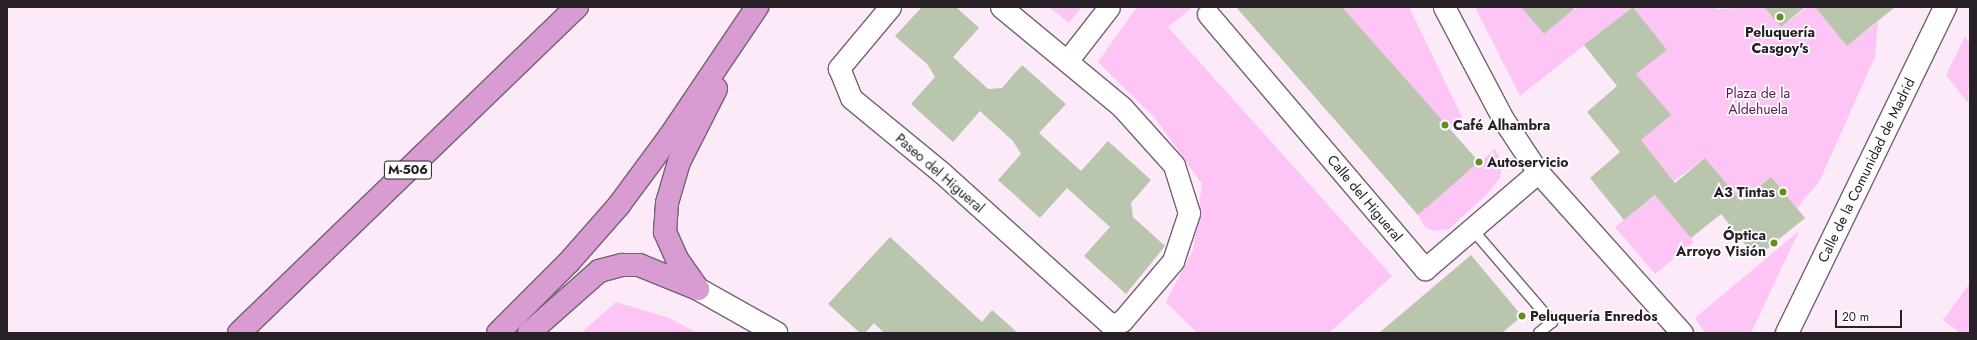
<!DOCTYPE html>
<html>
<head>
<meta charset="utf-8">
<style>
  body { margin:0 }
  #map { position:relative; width:1977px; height:340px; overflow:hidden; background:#fceaf9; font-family:Jost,sans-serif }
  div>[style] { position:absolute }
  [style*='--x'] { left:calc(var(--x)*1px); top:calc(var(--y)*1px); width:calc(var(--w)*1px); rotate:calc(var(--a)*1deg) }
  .green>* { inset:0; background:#fcc5f5 }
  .building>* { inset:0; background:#b9c5ad }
  .roads { filter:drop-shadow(1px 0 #756273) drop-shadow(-1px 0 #756273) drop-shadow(0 1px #756273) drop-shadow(0 -1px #756273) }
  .lane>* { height:10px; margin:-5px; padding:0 5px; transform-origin:5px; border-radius:5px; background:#fff }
  .street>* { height:21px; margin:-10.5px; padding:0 10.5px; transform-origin:10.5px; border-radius:10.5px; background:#fff }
  .secondary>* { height:22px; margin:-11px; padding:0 11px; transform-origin:11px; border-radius:11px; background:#fff }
  .highway>* { height:22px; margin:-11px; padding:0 11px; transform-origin:11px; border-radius:11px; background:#d99cd2 }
  .dots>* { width:11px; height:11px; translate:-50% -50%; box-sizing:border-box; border:2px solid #fff; border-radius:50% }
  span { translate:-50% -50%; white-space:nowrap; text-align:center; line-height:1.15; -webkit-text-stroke:3.5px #fff; paint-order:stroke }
  .shield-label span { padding:1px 3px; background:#fff; border:1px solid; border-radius:3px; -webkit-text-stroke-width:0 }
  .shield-label { font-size:13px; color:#282027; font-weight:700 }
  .poi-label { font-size:14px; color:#282027; font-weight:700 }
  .left { translate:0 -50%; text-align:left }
  .right { translate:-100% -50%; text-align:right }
  .park-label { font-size:14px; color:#5f115b }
  .street-label { font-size:14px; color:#282027 }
  .frame { position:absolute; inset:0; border:8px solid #282027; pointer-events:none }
  .scale { position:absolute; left:1835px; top:310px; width:67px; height:18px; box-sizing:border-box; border:2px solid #282027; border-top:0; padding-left:5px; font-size:12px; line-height:14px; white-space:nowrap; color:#282027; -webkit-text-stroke:3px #fff; paint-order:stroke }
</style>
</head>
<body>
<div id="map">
  <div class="green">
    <i style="clip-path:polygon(1049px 7px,1082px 7px,1069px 23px)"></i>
    <i style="clip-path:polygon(1137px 7px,1193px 7px,1168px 27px,1392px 276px,1329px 333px,1197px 333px,1166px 302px,1193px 250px,1202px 184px,1155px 118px,1098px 62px)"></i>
    <i style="clip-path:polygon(1342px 7px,1409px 7px,1462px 117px,1449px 129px)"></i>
    <i style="clip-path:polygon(1475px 7px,1521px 7px,1544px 34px,1572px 7px,1575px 10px,1579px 7px,1714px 7px,1716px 9px,1764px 7px,1781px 27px,1807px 7px,1815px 7px,1847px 46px,1878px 22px,1875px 57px,1819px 182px,1797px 208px,1771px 177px,1740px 200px,1705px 158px,1674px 181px,1641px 140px,1635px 73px,1667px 50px,1633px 7px,1520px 96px)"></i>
    <i style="clip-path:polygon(1965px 37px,1970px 44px,1968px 103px,1946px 75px)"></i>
    <i style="clip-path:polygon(1495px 149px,1502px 163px,1500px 178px,1488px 193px,1449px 229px,1433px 231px,1425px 227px,1418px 215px)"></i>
    <i style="clip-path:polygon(1656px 195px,1694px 242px,1655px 274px,1615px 227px)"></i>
    <i style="clip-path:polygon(1799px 231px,1751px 333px,1705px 333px,1695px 318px)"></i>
    <i style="clip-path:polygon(1970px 283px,1970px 333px,1960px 333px,1943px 320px)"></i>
    <i style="clip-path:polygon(616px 302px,669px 318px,697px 333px,581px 333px)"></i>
  </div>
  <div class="building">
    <i style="clip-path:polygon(922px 7px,956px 7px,979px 28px,953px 57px,988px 89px,1002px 88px,1022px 65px,1066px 104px,1039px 133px,1081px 171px,1108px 141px,1151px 180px,1131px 203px,1133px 217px,1165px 246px,1126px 294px,1084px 256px,1110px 227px,1067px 188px,1040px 218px,998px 180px,1021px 154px,1013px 141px,980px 111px,953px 142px,911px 104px,935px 77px,927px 64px,895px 36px)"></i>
    <i style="clip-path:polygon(1236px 7px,1342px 7px,1479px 162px,1418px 215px)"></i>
    <i style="clip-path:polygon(1521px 7px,1576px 7px,1544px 34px)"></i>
    <i style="clip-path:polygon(1633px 7px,1667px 50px,1636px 74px,1671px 115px,1641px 140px,1675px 183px,1705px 158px,1741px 201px,1771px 177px,1805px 218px,1756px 258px,1721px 214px,1691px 238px,1655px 195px,1624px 220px,1590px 178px,1620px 152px,1587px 112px,1617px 86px,1584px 45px)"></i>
    <i style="clip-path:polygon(1764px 7px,1805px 7px,1781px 27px)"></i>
    <i style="clip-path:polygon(1815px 7px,1895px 7px,1847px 46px)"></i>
    <i style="clip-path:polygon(890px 237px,982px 322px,992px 310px,1018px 333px,884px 333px,874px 323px,865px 333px,860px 333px,828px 304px)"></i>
    <i style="clip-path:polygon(1471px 255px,1522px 316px,1502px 333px,1379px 333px)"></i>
  </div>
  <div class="roads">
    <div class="lane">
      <i style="--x:1472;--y:229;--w:123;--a:49.3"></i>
      <i style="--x:1552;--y:322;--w:17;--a:140"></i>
    </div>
    <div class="street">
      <i style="--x:890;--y:7;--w:80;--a:129.9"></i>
      <i style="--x:839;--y:68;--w:32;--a:68"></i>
      <i style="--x:851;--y:98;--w:117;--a:39.4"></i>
      <i style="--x:941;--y:172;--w:229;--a:42"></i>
      <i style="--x:1111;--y:325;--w:12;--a:-20"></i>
      <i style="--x:1122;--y:321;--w:79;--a:-49.6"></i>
      <i style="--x:1173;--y:261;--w:51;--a:-71.6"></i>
      <i style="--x:1189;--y:213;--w:50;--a:-107.4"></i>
      <i style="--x:1174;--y:165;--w:78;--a:-131.9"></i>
      <i style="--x:1122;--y:107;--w:157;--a:-140.4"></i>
      <i style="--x:1444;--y:7;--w:127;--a:62.2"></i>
      <i style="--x:1503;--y:119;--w:64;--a:56.6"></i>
      <i style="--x:1538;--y:172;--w:216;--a:48.2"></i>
      <i style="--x:1208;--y:14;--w:335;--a:49.6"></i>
      <i style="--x:1425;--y:269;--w:149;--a:-40.6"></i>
      <i style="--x:1067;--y:61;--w:68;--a:-52.1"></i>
    </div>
    <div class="secondary">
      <i style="--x:698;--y:289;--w:90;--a:29.4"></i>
      <i style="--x:1787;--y:333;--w:362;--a:-64.1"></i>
    </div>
    <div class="highway">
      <i style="--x:698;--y:289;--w:37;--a:-125"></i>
      <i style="--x:677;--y:259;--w:30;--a:-114"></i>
      <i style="--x:665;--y:232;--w:29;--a:-86"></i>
      <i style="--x:667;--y:203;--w:43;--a:-73.7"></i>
      <i style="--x:679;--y:162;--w:82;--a:-63.1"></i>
      <i style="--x:239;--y:333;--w:470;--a:-44"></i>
      <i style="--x:498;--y:333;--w:100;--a:-45"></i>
      <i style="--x:569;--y:262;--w:76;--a:-48.7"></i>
      <i style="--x:619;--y:205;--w:86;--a:-53.5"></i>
      <i style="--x:670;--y:136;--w:156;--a:-56"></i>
      <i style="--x:529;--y:333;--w:94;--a:-41.5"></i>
      <i style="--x:599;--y:271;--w:24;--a:-15"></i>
      <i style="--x:622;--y:265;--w:17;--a:0"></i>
      <i style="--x:639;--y:265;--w:64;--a:22.1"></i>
    </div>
  </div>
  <div class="dots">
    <i style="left:1780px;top:17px;background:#638d1d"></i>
    <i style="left:1445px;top:125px;background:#638d1d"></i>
    <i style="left:1479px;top:162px;background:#638d1d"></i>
    <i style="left:1783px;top:192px;background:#638d1d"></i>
    <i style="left:1774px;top:243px;background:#638d1d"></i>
    <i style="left:1522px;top:316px;background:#638d1d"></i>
  </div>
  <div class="shield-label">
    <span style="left:408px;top:170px">M-506</span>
  </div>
  <div class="poi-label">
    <span style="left:1780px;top:40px">Peluquería<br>Casgoy's</span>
    <span class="left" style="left:1453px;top:125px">Café Alhambra</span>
    <span class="left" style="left:1487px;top:162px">Autoservicio</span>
    <span class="right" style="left:1775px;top:192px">A3 Tintas</span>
    <span class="right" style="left:1766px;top:243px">Óptica<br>Arroyo Visión</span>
    <span class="left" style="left:1530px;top:316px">Peluquería Enredos</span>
  </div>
  <div class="park-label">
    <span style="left:1758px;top:101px">Plaza de la<br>Aldehuela</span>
  </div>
  <div class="street-label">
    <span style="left:1866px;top:170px;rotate:-64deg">Calle de la Comunidad de Madrid</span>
    <span style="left:940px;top:173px;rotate:41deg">Paseo del Higueral</span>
    <span style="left:1365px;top:198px;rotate:50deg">Calle del Higueral</span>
  </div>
  <div class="frame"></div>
  <div class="scale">20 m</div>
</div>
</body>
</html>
